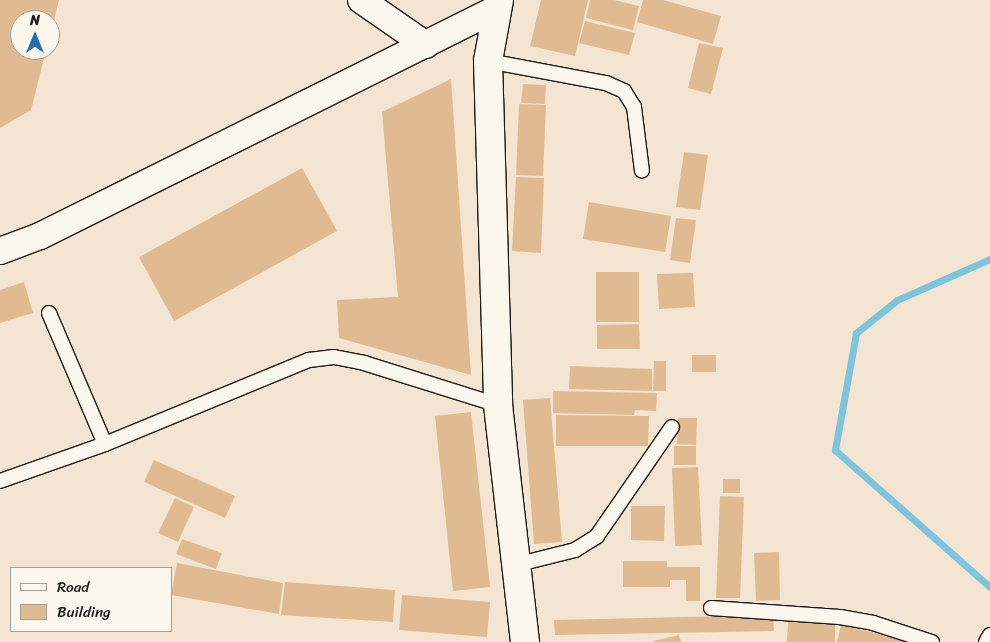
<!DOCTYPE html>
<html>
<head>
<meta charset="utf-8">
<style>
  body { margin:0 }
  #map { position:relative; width:990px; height:642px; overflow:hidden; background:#f3e5d1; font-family:Sriracha,sans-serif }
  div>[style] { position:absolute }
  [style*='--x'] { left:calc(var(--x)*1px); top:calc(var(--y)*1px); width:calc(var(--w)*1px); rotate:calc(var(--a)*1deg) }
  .stream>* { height:7px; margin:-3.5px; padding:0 3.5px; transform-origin:3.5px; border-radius:3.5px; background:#7cc5dc }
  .building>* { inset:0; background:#e0bb91 }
  .roads { filter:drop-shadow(1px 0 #1c1c1c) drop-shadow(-1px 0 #1c1c1c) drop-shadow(0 1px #1c1c1c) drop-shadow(0 -1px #1c1c1c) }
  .lane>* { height:14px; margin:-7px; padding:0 7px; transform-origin:7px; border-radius:7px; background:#fbf7ec }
  .street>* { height:26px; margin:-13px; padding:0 13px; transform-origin:13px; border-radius:13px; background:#fbf7ec }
  .secondary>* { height:28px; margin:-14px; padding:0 14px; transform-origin:14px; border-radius:14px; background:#fbf7ec }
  span { translate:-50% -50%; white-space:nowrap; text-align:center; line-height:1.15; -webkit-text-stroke:4px #fbf7ec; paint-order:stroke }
  .legend { position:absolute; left:10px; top:567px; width:162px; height:65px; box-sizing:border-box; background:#fbf7ec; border:1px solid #a29f99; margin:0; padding:6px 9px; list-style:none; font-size:15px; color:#1c1c1c }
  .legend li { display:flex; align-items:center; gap:10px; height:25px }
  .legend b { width:25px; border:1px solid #a29f99 }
  .north { position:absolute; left:10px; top:10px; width:50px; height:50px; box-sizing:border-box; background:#fbf7ec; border:1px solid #a29f99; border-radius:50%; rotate:0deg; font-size:14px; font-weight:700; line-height:20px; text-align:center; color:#1c1c1c }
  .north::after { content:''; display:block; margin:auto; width:18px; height:22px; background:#1f6fb2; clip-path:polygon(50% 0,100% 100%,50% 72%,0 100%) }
</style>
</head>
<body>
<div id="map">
  <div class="stream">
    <i style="--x:990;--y:259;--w:102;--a:156.2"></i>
    <i style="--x:897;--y:300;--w:53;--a:141.2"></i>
    <i style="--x:856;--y:333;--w:119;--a:100.2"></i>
    <i style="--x:835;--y:450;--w:207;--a:41.5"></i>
  </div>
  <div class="building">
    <i style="clip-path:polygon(0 0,59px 0,51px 33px,50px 20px,20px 20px,20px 50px,46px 50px,31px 110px,0 128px)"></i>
    <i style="clip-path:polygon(541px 0,588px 0,575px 56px,530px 46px)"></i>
    <i style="clip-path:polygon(590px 0,614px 0,639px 6px,633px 30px,586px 18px)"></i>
    <i style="clip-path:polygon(643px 0,663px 0,721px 16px,713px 44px,637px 22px)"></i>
    <i style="clip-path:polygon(585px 21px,635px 33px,629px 55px,579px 43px)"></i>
    <i style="clip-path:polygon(699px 43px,723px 48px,711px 94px,688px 88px)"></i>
    <i style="clip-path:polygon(451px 79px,471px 375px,339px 338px,337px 300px,398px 297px,382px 112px)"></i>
    <i style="clip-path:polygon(523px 84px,546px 85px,545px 104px,521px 103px)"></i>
    <i style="clip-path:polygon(519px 104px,546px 105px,543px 176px,516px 175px)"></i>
    <i style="clip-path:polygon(684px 152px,708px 155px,700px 210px,676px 207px)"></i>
    <i style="clip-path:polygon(302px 168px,337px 231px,174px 321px,139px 257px)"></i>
    <i style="clip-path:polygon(516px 177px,544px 178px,541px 253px,512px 251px)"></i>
    <i style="clip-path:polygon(589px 202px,671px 216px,665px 252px,583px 239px)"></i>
    <i style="clip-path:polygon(676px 218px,696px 220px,690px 263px,670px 260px)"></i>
    <i style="clip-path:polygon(596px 272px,639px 272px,639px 322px,596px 322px)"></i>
    <i style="clip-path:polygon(693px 273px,695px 307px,659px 309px,657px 274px)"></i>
    <i style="clip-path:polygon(24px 282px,33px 313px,0 323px,0 290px)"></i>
    <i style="clip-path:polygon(639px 324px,640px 349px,597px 349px,597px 325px)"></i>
    <i style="clip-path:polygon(692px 355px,716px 355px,716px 372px,692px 372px)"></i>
    <i style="clip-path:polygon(654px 361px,666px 361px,666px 391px,653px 391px)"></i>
    <i style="clip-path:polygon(570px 366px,652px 369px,652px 391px,569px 389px)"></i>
    <i style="clip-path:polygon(553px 391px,657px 393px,656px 411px,635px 410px,634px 415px,553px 413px)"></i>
    <i style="clip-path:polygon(550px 398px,562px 542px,534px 544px,523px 400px)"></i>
    <i style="clip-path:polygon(471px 412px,490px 587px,453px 591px,435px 416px)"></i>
    <i style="clip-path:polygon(556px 415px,649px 416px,648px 446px,556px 446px)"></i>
    <i style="clip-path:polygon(678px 418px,697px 418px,696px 445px,677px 444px)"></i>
    <i style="clip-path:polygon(674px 446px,696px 446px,696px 465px,674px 465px)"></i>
    <i style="clip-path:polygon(154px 460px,235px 496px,225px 518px,144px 482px)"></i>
    <i style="clip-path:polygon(698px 467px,702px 545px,675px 546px,672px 468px)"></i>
    <i style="clip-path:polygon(723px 479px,740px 479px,740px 493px,723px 493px)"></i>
    <i style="clip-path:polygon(720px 496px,744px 497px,740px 598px,716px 598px)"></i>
    <i style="clip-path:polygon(175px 498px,194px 507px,178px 542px,158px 533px)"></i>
    <i style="clip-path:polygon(631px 506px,665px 506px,664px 541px,631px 540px)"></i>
    <i style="clip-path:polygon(182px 539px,222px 553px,216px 569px,176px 554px)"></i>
    <i style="clip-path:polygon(779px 552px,780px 600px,756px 601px,754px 553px)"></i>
    <i style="clip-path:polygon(623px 561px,667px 561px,667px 567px,700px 567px,700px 601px,686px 601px,686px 580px,670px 580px,670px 587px,623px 587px)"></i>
    <i style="clip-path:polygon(177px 563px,283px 583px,279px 614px,171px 595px)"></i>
    <i style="clip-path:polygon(285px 582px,395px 590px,393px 622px,281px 615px)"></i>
    <i style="clip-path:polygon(402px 595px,490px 602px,487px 637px,399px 630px)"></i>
    <i style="clip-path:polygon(773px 615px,774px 631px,555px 635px,554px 620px)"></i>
    <i style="clip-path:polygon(788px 622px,835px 623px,835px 642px,787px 642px)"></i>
    <i style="clip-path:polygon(841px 625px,909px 641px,909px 642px,837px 642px)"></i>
    <i style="clip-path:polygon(679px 635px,681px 642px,653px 642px,653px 641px)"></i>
  </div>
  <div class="roads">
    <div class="lane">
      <i style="--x:488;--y:61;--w:120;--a:10.6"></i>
      <i style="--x:606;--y:83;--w:20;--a:24"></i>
      <i style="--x:624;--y:91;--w:19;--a:58"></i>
      <i style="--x:634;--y:107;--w:64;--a:82.9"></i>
      <i style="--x:49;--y:313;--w:142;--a:66.9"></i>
      <i style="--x:0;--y:481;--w:111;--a:-19.4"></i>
      <i style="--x:105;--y:444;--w:221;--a:-22.4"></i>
      <i style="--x:309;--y:360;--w:25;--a:-7"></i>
      <i style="--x:334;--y:357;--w:31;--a:11"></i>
      <i style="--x:364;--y:363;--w:140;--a:17.4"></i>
      <i style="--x:515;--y:565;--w:62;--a:-14"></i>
      <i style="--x:575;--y:550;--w:26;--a:-32"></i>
      <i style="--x:597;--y:536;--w:132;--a:-55.5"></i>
      <i style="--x:711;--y:608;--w:129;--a:4"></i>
      <i style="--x:840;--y:617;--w:34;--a:10"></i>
      <i style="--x:873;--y:623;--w:62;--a:17.9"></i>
      <i style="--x:986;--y:642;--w:8;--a:-60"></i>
    </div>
    <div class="street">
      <i style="--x:361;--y:0;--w:79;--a:34.7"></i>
      <i style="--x:0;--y:251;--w:43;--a:-20.6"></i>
      <i style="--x:40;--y:236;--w:509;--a:-26.46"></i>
    </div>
    <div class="secondary">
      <i style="--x:499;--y:0;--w:62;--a:100.2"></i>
      <i style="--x:488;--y:61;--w:344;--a:88.3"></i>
      <i style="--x:498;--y:405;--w:239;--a:83.5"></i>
    </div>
  </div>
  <ul class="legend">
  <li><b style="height:6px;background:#fbf7ec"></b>Road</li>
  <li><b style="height:14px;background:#e0bb91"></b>Building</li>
  </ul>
  <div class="north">N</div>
</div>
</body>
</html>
